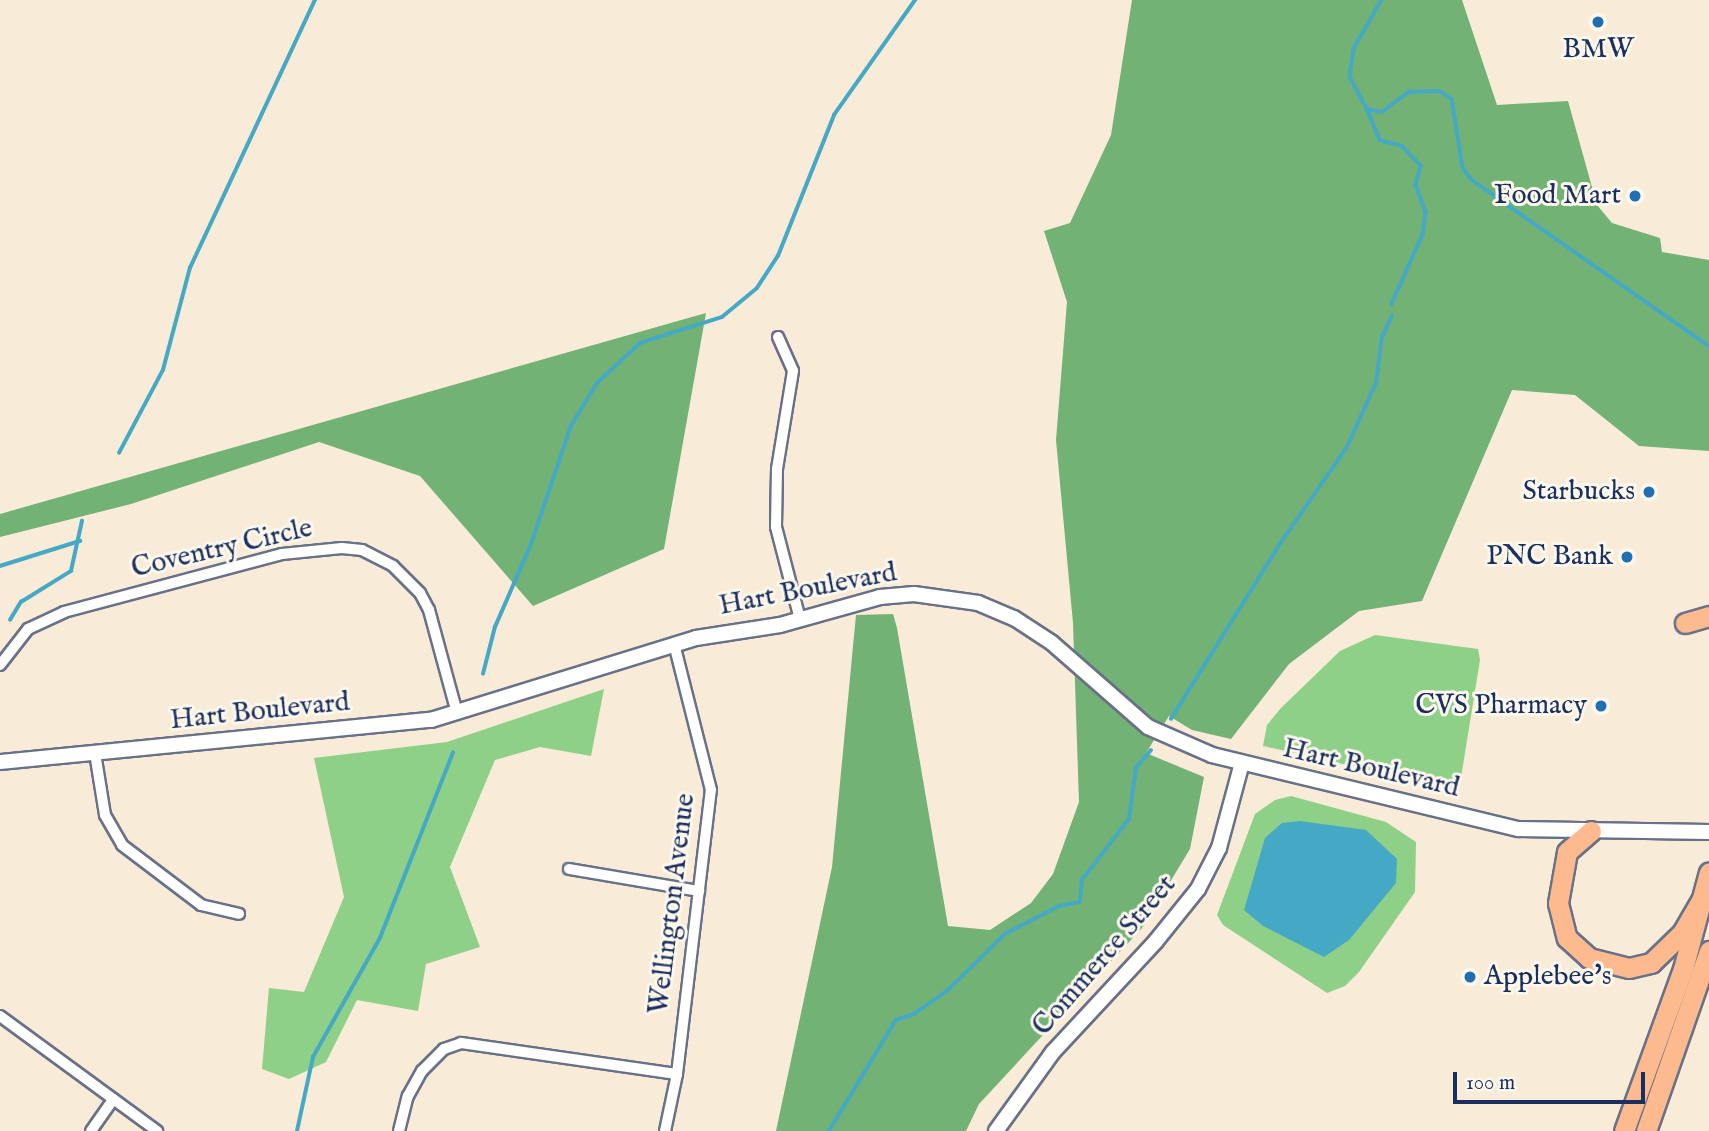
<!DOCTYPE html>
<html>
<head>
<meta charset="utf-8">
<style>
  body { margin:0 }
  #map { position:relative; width:1709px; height:1131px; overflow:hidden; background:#f8ebd7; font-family:"IM FELL English",serif }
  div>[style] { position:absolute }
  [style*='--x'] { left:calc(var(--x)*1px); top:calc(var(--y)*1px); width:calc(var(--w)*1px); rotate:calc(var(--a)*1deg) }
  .green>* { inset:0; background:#8ed088 }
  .forest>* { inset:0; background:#72b274 }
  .water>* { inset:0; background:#45a8c5 }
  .stream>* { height:3.5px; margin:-1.75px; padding:0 1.75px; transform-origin:1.75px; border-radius:1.75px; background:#45a8c5 }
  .roads { filter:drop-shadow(2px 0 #687188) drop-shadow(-2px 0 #687188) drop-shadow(0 2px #687188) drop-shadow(0 -2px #687188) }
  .minor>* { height:10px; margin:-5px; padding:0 5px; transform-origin:5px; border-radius:5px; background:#fff }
  .tertiary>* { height:14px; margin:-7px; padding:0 7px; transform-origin:7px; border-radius:7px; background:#fff }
  .trunk>* { height:19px; margin:-9.5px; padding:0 9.5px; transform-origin:9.5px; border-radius:9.5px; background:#fcba8e }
  .dots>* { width:19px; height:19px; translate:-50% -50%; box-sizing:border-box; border:4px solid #fbf7ec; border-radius:50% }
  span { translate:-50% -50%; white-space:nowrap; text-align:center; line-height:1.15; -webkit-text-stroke:6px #fbf7ec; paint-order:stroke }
  .poi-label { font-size:28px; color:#1b2f5e }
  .right { translate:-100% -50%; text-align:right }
  .left { translate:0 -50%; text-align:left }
  .street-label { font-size:28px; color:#1b2f5e }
  .scale { position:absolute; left:1453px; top:1072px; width:192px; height:32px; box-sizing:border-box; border:4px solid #1b2f5e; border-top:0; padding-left:9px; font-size:21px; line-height:24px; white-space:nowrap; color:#1b2f5e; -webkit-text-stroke:5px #fbf7ec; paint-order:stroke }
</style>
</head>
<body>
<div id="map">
  <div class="green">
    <i style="clip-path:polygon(1375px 635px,1478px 649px,1480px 660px,1459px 790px,1263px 746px,1267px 725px,1281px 708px,1340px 651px)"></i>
    <i style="clip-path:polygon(604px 689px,591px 756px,540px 747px,495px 760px,450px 867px,480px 947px,426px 964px,418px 1011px,357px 1000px,326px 1062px,289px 1079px,262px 1069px,269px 988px,304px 992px,344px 897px,314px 758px,447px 742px)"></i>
    <i style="clip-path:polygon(1291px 796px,1386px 822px,1416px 842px,1415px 892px,1359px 972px,1345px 986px,1327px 993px,1223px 925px,1217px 915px,1255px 814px,1275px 800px)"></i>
  </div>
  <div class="forest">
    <i style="clip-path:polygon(1132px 0,1462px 0,1497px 105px,1568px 101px,1597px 205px,1612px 223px,1660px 238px,1662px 252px,1709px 260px,1709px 451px,1639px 446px,1575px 395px,1512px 390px,1422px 601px,1359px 611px,1289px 664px,1231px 739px,1192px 730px,1169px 716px,1146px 753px,1204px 777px,1190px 849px,1142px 928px,979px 1104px,966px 1131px,776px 1131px,832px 867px,856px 615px,893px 614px,897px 628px,948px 926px,990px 930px,1031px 903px,1053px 874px,1079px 802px,1073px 623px,1056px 440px,1067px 302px,1044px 231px,1070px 223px,1111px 135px)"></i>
    <i style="clip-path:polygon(706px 313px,664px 549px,533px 606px,420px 476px,319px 442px,131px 504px,0 537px,0 514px)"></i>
  </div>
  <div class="water">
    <i style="clip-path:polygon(1300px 821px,1366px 830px,1397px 859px,1396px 883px,1349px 940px,1324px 957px,1263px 926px,1244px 910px,1265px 838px,1282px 823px)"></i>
  </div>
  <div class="stream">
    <i style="--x:1382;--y:0;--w:56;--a:119.7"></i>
    <i style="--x:1354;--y:49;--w:28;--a:98"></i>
    <i style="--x:1350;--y:77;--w:36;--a:62"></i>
    <i style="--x:1367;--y:109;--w:15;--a:11"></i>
    <i style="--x:1382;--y:112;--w:34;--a:-37"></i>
    <i style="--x:1409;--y:92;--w:31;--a:-2"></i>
    <i style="--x:1440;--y:91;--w:14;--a:34"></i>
    <i style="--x:1452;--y:99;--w:70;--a:80.9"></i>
    <i style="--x:1463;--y:168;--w:15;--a:53"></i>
    <i style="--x:1472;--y:180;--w:289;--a:35"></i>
    <i style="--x:1367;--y:109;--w:34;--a:67"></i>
    <i style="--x:1380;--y:140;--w:23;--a:15"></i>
    <i style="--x:1402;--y:146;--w:28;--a:46"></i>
    <i style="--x:1421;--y:166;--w:20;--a:105"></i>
    <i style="--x:1416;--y:185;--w:29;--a:70"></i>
    <i style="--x:1426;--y:212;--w:23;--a:97"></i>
    <i style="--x:1423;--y:235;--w:76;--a:114.2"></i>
    <i style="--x:119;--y:453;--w:94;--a:-62.1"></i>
    <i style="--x:163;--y:370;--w:106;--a:-75.2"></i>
    <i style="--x:190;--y:268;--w:296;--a:-65"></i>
    <i style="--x:0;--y:566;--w:84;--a:-17.4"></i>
    <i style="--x:10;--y:620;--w:21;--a:-59"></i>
    <i style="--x:21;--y:602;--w:59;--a:-31.8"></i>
    <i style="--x:71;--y:571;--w:51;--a:-77.6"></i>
    <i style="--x:483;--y:674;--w:49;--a:-75.7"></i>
    <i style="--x:495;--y:627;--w:87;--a:-66.4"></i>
    <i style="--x:530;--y:547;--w:128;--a:-71.3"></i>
    <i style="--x:571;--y:426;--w:50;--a:-58.8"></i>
    <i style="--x:597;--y:383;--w:59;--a:-42.9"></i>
    <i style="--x:640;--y:343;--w:86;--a:-17.6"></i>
    <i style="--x:722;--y:317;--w:45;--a:-39.6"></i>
    <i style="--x:757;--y:288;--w:38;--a:-57"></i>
    <i style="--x:778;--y:256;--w:152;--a:-68.3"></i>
    <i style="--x:834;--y:115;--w:141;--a:-54.8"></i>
    <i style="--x:1171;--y:719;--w:206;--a:-58.1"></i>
    <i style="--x:1280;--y:544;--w:118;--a:-55.4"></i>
    <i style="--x:1347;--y:447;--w:70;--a:-65.6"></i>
    <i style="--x:1376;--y:383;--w:46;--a:-82.6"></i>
    <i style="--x:1382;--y:337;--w:23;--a:-65"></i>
    <i style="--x:297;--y:1131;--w:76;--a:-77.8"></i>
    <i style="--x:313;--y:1057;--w:137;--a:-60.6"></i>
    <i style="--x:380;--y:938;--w:199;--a:-68.5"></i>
    <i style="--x:829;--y:1131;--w:130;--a:-58.9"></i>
    <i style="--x:896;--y:1020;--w:19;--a:-18"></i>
    <i style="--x:914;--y:1014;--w:39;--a:-35"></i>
    <i style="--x:946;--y:992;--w:83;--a:-44.5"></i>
    <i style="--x:1005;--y:934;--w:61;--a:-27.4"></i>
    <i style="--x:1059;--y:906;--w:21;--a:-11"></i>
    <i style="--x:1080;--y:902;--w:22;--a:-85"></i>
    <i style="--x:1082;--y:880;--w:77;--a:-52.4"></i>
    <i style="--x:1129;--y:819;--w:51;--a:-82.2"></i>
    <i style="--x:1136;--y:768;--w:23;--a:-50"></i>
  </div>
  <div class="roads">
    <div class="minor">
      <i style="--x:778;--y:337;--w:37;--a:66"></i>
      <i style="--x:793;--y:371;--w:99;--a:99.3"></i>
      <i style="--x:777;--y:469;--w:58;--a:91"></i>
      <i style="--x:776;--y:527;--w:95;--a:75.4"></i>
      <i style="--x:0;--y:665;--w:46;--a:-52.1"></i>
      <i style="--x:28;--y:629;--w:40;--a:-25"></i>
      <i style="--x:64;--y:612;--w:226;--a:-14.9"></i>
      <i style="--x:282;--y:554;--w:60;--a:-5.7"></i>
      <i style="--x:342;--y:548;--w:20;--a:6"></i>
      <i style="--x:362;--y:550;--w:35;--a:27"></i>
      <i style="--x:393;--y:566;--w:38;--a:45"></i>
      <i style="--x:420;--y:593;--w:19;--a:62"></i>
      <i style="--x:429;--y:610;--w:107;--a:74.8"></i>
      <i style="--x:95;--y:753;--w:63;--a:80.8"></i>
      <i style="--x:105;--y:815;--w:34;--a:60"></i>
      <i style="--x:122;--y:845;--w:99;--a:37.2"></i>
      <i style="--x:201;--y:905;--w:39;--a:13"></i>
      <i style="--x:569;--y:869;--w:132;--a:9.6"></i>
      <i style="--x:0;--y:1016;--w:195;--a:36.2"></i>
      <i style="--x:91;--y:1131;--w:39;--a:-55"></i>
      <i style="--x:399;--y:1131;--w:36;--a:-76"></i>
      <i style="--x:408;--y:1096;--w:29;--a:-61"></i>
      <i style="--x:422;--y:1071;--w:31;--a:-45"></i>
      <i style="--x:444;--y:1049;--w:18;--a:-19"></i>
      <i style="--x:461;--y:1043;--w:218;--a:8.2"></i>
      <i style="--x:665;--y:1131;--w:58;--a:-78.1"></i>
      <i style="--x:677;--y:1074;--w:286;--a:-83.2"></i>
      <i style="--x:711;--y:790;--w:151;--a:-104.2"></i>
    </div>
    <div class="tertiary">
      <i style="--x:0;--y:762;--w:433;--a:-5.6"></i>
      <i style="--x:431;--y:720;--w:277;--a:-17.2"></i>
      <i style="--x:696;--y:638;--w:85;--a:-8.8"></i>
      <i style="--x:780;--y:625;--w:104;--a:-15.6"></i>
      <i style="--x:880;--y:597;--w:34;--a:-5"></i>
      <i style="--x:914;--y:594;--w:65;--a:8"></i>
      <i style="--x:978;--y:603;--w:39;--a:23"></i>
      <i style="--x:1014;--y:618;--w:45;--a:33.3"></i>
      <i style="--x:1052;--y:643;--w:128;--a:41.2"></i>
      <i style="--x:1148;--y:727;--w:70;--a:23.6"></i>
      <i style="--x:1212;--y:755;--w:315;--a:13.6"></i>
      <i style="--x:1518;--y:829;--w:191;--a:0.9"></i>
      <i style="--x:996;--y:1131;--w:97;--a:-54.2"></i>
      <i style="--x:1053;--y:1052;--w:151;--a:-47.1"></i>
      <i style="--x:1156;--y:941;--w:67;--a:-51.1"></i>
      <i style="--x:1198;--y:889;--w:46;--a:-62.9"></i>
      <i style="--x:1219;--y:848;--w:88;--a:-74.9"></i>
    </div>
    <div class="trunk">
      <i style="--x:1685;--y:623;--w:25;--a:-16"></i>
      <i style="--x:1591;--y:831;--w:32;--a:139"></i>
      <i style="--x:1567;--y:852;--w:52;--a:100"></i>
      <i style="--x:1558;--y:903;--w:36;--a:76"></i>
      <i style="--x:1567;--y:938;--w:30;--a:42"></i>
      <i style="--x:1589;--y:958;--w:41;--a:14"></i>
      <i style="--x:1629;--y:968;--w:23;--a:-13"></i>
      <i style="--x:1651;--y:963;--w:43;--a:-44.1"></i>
      <i style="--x:1682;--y:933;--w:44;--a:-59.9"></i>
      <i style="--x:1624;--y:1131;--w:172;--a:-70"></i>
      <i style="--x:1683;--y:969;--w:100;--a:-75"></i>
      <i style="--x:1646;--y:1131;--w:191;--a:-70.7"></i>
    </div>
  </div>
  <div class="dots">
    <i style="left:1598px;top:22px;background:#1f6fb2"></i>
    <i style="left:1635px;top:196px;background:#1f6fb2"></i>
    <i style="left:1649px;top:492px;background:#1f6fb2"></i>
    <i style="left:1627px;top:557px;background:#1f6fb2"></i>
    <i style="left:1601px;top:706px;background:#1f6fb2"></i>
    <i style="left:1470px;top:977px;background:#1f6fb2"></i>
  </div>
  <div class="poi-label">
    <span style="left:1598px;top:50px">BMW</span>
    <span class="right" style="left:1621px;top:196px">Food Mart</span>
    <span class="right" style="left:1635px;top:492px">Starbucks</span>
    <span class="right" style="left:1613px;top:557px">PNC Bank</span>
    <span class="right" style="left:1587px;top:706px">CVS Pharmacy</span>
    <span class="left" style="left:1484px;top:977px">Applebee's</span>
  </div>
  <div class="street-label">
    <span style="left:222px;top:549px;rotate:-13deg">Coventry Circle</span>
    <span style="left:808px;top:590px;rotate:-11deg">Hart Boulevard</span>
    <span style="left:260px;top:712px;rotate:-6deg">Hart Boulevard</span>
    <span style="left:1371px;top:769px;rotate:13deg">Hart Boulevard</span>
    <span style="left:673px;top:904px;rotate:-83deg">Wellington Avenue</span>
    <span style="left:1105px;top:956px;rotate:-49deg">Commerce Street</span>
  </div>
  <div class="scale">100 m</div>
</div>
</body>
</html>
